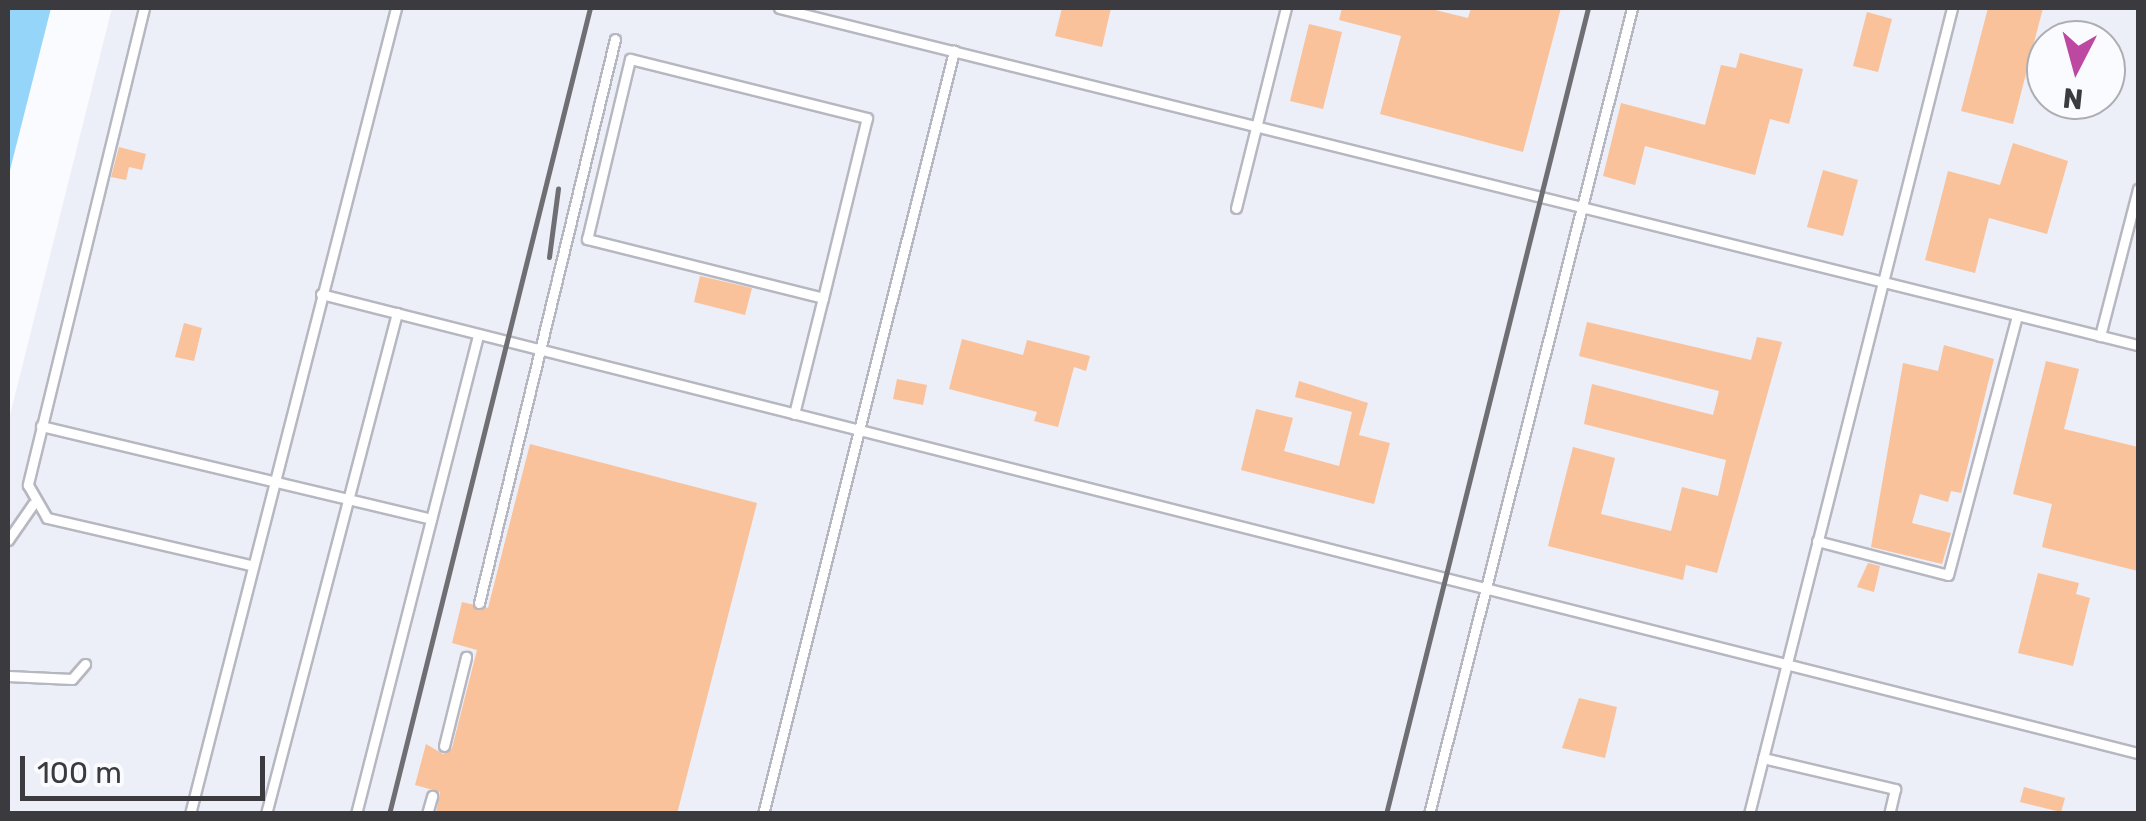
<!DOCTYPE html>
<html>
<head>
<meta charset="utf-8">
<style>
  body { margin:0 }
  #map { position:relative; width:2146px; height:821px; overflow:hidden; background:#fafbff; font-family:Rubik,sans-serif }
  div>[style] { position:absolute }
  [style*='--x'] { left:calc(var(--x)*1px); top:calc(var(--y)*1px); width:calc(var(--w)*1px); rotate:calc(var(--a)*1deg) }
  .built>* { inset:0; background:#eceef8 }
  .water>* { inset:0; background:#94d5f9 }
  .building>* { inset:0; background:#f9c29a }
  .roads { filter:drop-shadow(2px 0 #b6b7c0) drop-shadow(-2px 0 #b6b7c0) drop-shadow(0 2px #b6b7c0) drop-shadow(0 -2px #b6b7c0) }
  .service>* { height:9px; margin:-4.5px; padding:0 4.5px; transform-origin:4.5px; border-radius:4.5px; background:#fff }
  .rail>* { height:5px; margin:-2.5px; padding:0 2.5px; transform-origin:2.5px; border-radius:2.5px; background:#6f6f73 }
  span { translate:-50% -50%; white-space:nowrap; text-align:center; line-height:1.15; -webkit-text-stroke:8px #fafbff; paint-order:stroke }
  .frame { position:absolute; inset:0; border:10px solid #3b3b3f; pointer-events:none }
  .north { position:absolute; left:2026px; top:20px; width:100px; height:100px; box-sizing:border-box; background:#fafbff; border:2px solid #aeaeb2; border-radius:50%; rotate:186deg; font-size:28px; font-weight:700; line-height:40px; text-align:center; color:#3b3b3f }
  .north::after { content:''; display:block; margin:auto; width:35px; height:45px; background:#bd48a1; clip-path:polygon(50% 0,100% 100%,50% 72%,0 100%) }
  .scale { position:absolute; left:20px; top:756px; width:245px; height:45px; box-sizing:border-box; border:5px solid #3b3b3f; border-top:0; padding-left:12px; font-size:30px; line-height:35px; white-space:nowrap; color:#3b3b3f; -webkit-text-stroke:8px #fafbff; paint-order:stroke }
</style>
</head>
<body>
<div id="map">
  <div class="built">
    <i style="clip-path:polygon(evenodd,112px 8px,2138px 8px,2138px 813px,8px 814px,8px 423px,112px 8px,2046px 40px,2106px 40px,2106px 100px,2046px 100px,2046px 40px)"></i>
  </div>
  <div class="water">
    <i style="clip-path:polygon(8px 8px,51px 8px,8px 178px)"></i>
  </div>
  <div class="building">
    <i style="clip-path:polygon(1062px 8px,1111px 8px,1102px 47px,1055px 36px)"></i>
    <i style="clip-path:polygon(1342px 8px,1427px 8px,1468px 18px,1471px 8px,1561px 8px,1523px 152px,1380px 114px,1401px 36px,1339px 20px)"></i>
    <i style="clip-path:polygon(1988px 8px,2043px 8px,2013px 124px,1961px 111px)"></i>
    <i style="clip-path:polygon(1867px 12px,1892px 19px,1878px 72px,1853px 66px)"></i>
    <i style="clip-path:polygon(1309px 24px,1342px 32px,1323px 109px,1290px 101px)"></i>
    <i style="clip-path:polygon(1740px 53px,1803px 69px,1789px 124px,1770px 119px,1755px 175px,1645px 146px,1635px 185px,1603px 176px,1621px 103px,1705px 125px,1721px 65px,1736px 68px)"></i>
    <i style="clip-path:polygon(2013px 143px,2068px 161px,2047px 234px,1989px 218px,1975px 273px,1925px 260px,1948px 171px,2000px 185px)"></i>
    <i style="clip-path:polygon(119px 147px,146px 154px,142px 170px,129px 167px,126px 180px,111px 177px)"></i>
    <i style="clip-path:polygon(1823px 170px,1858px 180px,1843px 236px,1807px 227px)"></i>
    <i style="clip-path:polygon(700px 276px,752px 288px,745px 315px,694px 302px)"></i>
    <i style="clip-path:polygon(1587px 322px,1751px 360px,1757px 337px,1782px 342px,1717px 573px,1686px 565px,1683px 580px,1548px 546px,1573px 447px,1615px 458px,1601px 514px,1671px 531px,1682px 487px,1718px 496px,1726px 460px,1584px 424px,1592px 384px,1713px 415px,1719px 391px,1579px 356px)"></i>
    <i style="clip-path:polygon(184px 323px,202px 328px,194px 361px,175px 357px)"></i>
    <i style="clip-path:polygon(962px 339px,1023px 355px,1027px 340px,1090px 356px,1086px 371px,1074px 367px,1058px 427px,1034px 421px,1037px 412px,949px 389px)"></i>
    <i style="clip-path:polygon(1944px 345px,1994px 359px,1961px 493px,1951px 491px,1948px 502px,1920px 494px,1912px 523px,1951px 533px,1942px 564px,1871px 547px,1903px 363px,1938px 371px)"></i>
    <i style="clip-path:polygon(2046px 361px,2079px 369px,2064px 429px,2138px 447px,2138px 571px,2042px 547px,2052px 504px,2013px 494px)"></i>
    <i style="clip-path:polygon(897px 379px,927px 385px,923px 405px,893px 399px)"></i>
    <i style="clip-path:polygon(1299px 381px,1368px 403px,1359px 435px,1390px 443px,1374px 504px,1241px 470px,1256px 409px,1293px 418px,1284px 451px,1339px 466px,1352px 412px,1295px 397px)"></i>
    <i style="clip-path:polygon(530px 444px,757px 503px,677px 814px,436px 814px,440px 792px,415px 785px,426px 744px,443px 754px,452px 748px,477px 650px,452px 643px,462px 602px,488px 608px)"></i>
    <i style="clip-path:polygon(1868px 563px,1880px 566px,1874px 592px,1857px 587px)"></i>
    <i style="clip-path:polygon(2038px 573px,2079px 583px,2076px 594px,2090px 598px,2073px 666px,2018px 653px)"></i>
    <i style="clip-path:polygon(1579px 698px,1617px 707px,1605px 758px,1562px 748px)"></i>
    <i style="clip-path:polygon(2024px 787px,2065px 798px,2061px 812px,2020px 802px)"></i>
  </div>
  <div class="roads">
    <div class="service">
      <i style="--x:144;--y:8;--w:491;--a:103.7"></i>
      <i style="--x:28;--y:485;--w:38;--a:60"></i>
      <i style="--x:47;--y:518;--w:209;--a:13"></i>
      <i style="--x:779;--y:8;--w:1400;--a:13.93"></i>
      <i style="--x:1236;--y:208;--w:206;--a:-76"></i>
      <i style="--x:321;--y:294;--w:1874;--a:14.18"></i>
      <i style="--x:2100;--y:336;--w:152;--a:-75.5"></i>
      <i style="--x:794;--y:414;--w:120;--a:-76"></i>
      <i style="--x:823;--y:298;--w:185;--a:-76.3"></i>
      <i style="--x:867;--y:118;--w:244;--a:-166"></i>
      <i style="--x:630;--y:59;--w:185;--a:103.4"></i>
      <i style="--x:587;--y:239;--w:243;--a:14"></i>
      <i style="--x:41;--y:426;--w:401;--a:13.4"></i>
      <i style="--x:8;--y:540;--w:44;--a:-55.2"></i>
      <i style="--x:1817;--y:541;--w:135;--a:14.5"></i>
      <i style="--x:1948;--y:575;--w:269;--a:-75.1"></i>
      <i style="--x:479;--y:603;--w:580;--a:-76.44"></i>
      <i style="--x:8;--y:676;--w:64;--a:2.7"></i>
      <i style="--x:72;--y:679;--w:20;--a:-49"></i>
      <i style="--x:444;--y:746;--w:92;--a:-76.1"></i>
      <i style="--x:1763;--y:758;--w:136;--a:13.2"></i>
      <i style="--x:1895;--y:789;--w:26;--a:103"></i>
      <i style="--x:190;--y:814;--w:832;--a:-75.66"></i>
      <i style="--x:266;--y:814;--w:518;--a:-75.35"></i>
      <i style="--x:356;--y:814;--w:495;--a:-75.7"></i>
      <i style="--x:427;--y:814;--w:19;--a:-74"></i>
      <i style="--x:763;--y:814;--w:787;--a:-75.95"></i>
      <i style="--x:1429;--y:814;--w:831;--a:-75.86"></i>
      <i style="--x:1749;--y:814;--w:831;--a:-75.86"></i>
    </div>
  </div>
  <div class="rail">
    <i style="--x:549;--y:257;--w:69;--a:-82.5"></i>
    <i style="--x:389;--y:814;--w:831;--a:-76"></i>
    <i style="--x:1386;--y:814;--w:831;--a:-75.93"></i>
  </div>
  <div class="frame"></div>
  <div class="north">N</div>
  <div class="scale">100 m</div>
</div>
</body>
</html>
